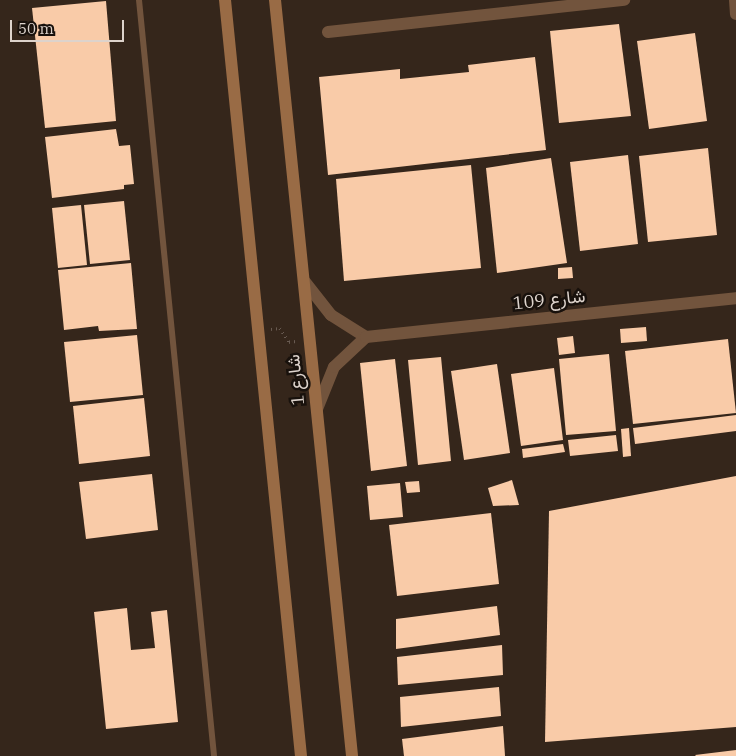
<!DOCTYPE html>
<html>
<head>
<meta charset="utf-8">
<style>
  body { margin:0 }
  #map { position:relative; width:736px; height:756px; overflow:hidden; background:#35261b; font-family:"IBM Plex Serif",Vazirmatn,serif }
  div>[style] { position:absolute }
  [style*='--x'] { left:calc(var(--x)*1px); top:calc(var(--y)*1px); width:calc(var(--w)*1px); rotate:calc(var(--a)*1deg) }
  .building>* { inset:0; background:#f9cba8 }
  .path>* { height:2.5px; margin-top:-1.25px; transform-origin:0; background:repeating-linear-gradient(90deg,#695b52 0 1px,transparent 0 5px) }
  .lane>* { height:6px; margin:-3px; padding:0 3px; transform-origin:3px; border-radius:3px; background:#72543d }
  .street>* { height:12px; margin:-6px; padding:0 6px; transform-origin:6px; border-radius:6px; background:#72543d }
  .secondary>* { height:12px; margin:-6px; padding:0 6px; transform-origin:6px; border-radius:6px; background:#996b45 }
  span { translate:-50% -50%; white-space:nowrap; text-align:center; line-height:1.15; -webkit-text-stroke:5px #18110c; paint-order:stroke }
  .street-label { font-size:18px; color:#ddd3cc }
  .scale { position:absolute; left:10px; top:20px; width:114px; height:22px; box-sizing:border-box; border:2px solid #ddd3cc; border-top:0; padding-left:6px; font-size:15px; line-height:18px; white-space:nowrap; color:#ddd3cc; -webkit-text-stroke:4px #18110c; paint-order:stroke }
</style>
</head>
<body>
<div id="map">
  <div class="building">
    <i style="clip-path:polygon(106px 1px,116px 121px,45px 128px,32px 8px)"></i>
    <i style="clip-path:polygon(619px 24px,631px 116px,559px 123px,550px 31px)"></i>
    <i style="clip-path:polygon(695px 33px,707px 121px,649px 129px,637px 41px)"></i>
    <i style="clip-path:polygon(535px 57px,546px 150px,328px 175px,319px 77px,400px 69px,400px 79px,469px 72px,468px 65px)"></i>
    <i style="clip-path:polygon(116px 129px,119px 146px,130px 145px,134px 184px,124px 185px,124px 189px,52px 198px,45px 137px)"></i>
    <i style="clip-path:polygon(708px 148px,717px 235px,648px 242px,639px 156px)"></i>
    <i style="clip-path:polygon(628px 155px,638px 244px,580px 251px,570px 162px)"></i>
    <i style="clip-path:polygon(551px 158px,567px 263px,497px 273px,486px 168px)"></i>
    <i style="clip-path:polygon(471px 165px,481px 268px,344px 281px,336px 179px)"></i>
    <i style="clip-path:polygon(124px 201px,130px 260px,90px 264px,84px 205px)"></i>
    <i style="clip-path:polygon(81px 205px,87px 265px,58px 268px,52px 208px)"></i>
    <i style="clip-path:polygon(131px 263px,137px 329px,99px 331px,98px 326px,64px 330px,58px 270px)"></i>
    <i style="clip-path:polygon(572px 267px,573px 278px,558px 279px,558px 268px)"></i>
    <i style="clip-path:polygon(646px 327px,647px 341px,621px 343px,620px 329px)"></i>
    <i style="clip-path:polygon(137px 335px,143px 395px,70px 402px,64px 342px)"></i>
    <i style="clip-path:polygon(573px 336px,575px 353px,559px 355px,557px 338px)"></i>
    <i style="clip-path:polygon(728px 339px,736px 413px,633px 424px,625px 351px)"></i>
    <i style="clip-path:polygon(609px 354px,616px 431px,566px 435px,559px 359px)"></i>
    <i style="clip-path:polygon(441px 357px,451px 461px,418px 465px,408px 360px)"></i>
    <i style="clip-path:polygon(395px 359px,407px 466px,371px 471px,360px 363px)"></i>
    <i style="clip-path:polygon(497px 364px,510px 453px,464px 460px,451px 371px)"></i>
    <i style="clip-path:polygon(554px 368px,563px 440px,521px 446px,511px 374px)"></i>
    <i style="clip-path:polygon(144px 398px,150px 456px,79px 464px,73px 406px)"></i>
    <i style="clip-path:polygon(736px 415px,736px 431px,635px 444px,633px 428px)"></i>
    <i style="clip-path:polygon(629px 428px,631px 456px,623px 457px,621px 429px)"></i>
    <i style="clip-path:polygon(616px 435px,618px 451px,570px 456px,568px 440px)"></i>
    <i style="clip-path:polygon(563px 444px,565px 452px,523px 458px,522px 449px)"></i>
    <i style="clip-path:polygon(152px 474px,158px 530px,86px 539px,79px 482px)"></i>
    <i style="clip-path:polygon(736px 476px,736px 727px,545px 742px,549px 511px)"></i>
    <i style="clip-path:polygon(512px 480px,519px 505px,493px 506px,488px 488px)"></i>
    <i style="clip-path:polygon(419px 481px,420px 492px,407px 493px,405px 482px)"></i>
    <i style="clip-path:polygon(400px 483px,403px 517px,370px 520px,367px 486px)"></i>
    <i style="clip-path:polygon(491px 513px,499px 584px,397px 596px,389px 525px)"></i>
    <i style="clip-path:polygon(497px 606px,500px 635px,396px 649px,396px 619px)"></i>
    <i style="clip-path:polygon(127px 608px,131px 650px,155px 648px,151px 612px,167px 610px,178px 722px,106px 729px,94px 612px)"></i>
    <i style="clip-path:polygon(502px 645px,503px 675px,398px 685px,397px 657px)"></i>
    <i style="clip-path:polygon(499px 687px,501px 716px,401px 727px,400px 697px)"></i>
    <i style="clip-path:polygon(503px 726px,505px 756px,404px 756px,402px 739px)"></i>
    <i style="clip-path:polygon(736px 750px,736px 756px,696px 756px,695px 755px)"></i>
  </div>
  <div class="path">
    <i style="--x:271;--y:329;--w:9;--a:-6"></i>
    <i style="--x:280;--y:328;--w:17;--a:57"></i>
    <i style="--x:289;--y:342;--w:7;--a:-8"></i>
  </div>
  <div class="lane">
    <i style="--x:139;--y:0;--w:760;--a:84.33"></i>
  </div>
  <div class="street">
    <i style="--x:735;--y:0;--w:14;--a:86"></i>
    <i style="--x:328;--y:32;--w:298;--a:-6.2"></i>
    <i style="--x:305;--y:282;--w:42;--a:51.8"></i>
    <i style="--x:331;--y:315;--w:41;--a:32.2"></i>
    <i style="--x:317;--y:409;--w:45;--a:-68"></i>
    <i style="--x:334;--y:367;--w:44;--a:-43.2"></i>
    <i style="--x:366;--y:337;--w:372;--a:-6"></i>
  </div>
  <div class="secondary">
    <i style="--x:225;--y:0;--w:760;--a:84.26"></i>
    <i style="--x:275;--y:0;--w:760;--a:84.18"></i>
  </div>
  <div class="street-label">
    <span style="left:549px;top:300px;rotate:-6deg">شارع 109</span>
    <span style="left:296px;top:380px;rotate:-96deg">شارع 1</span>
  </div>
  <div class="scale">50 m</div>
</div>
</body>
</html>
